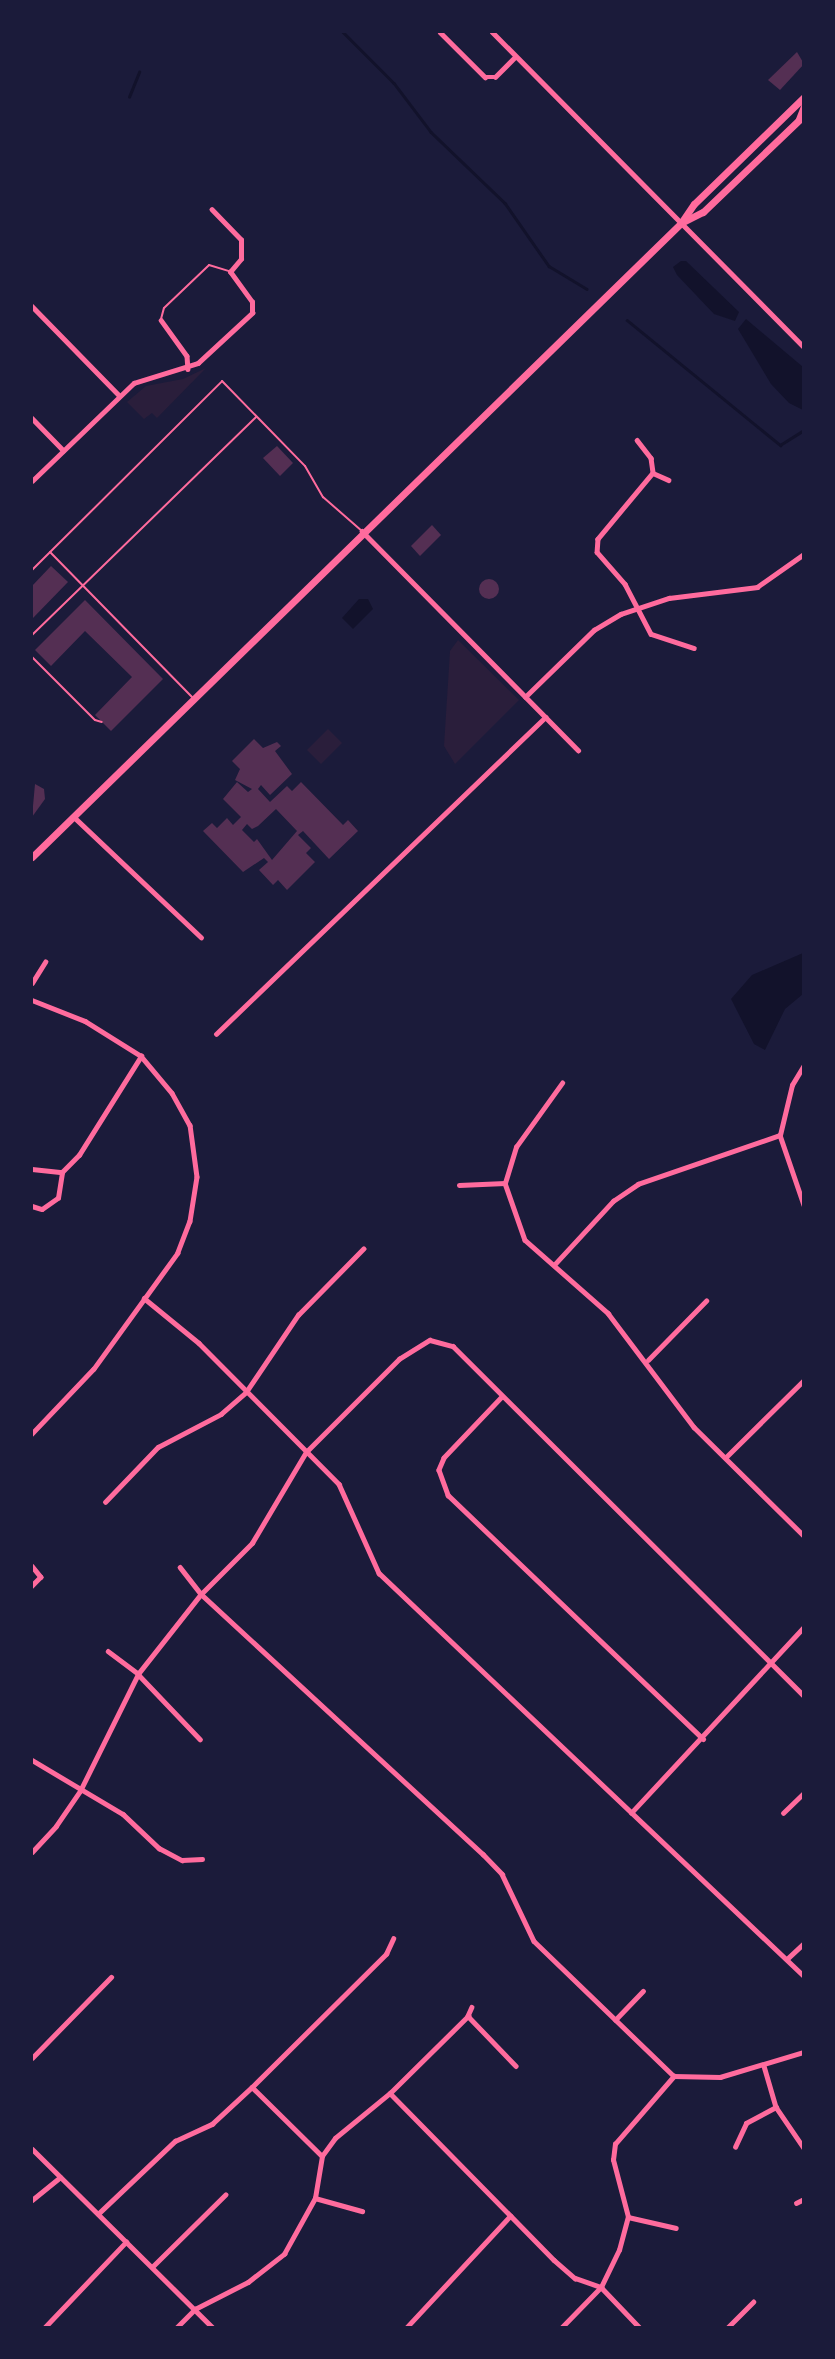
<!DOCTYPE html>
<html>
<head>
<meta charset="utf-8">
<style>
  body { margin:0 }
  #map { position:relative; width:835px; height:2359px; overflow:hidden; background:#1b1b3a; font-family:"Roboto Condensed",sans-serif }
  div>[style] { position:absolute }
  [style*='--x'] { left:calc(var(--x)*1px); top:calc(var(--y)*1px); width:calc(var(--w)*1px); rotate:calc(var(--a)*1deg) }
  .green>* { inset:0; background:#2a1e3b }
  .water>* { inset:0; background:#12122b }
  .stream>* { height:2.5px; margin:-1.25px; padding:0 1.25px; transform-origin:1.25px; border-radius:1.25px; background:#12122b }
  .building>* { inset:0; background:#542f53 }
  .round { border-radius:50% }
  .service>* { height:2px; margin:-1px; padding:0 1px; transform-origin:1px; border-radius:1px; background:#ff6b9d }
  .minor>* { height:4.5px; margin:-2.25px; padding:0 2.25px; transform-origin:2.25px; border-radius:2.25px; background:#ff6b9d }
  .tertiary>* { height:5px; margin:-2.5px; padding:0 2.5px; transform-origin:2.5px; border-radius:2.5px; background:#ff6b9d }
  .primary>* { height:7px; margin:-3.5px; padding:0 3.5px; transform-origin:3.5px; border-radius:3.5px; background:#ff6b9d }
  span { translate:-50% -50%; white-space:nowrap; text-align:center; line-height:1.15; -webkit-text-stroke:5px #1b1b3a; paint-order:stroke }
  .frame { position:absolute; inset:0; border:33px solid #1b1b3a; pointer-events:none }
</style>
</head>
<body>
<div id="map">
  <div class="green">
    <i style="clip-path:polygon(206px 368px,157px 418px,152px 413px,144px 419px,127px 402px,146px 386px,183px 379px)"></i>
    <i style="clip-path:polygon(458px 640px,519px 700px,455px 764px,444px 746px,450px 651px)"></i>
    <i style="clip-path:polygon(328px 729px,342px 743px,321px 764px,307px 750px)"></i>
  </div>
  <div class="water">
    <i style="clip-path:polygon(681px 261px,686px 261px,739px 312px,735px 321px,714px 314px,677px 275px,673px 267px)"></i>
    <i style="clip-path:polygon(746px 319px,803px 367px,803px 410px,789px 403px,771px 384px,738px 329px)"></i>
    <i style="clip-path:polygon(359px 599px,368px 599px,373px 609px,353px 629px,342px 618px)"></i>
    <i style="clip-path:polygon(803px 953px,803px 994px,785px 1009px,765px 1050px,754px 1044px,731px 999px,752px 975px)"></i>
  </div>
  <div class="stream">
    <i style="--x:343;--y:32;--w:72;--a:45"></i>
    <i style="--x:394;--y:83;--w:61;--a:52.9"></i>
    <i style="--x:431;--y:132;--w:103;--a:43.8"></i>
    <i style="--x:505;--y:203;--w:77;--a:55.1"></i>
    <i style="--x:549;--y:266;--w:44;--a:31.2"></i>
    <i style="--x:129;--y:97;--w:27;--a:-68"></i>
    <i style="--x:627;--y:320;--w:198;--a:39.2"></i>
    <i style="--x:780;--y:445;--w:28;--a:-32"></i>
  </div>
  <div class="building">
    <i style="clip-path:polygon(797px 52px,804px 64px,780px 90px,768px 80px)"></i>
    <i style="clip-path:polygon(277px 446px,293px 463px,280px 476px,263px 458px)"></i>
    <i style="clip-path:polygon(432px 525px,441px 535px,420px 556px,411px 546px)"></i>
    <i style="clip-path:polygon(51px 566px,68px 582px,32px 619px,32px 586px)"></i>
    <i class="round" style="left:479px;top:579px;width:20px;height:20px"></i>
    <i style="clip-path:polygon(85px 600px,163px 679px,111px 731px,95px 715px,132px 677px,85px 631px,51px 666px,35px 650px)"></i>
    <i style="clip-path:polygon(evenodd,254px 739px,263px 748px,277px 742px,281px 746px,275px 751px,292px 774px,270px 795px,261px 785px,258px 789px,270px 802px,287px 786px,292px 791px,301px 782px,343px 825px,348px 820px,358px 831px,329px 859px,303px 831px,298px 835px,311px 848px,306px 853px,315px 862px,287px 890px,278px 880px,273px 885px,259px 870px,268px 862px,264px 858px,243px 872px,203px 831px,212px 823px,217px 828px,227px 818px,233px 825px,241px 817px,223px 799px,237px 782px,248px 792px,252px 789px,235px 780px,240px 769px,232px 761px,254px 739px,276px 809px,297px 831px,272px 860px,257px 839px,254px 842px,242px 830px,247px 824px,252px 829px,258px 826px,276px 809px)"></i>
    <i style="clip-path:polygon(35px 784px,44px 789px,45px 799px,32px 817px)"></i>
  </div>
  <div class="service">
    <i style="--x:161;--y:319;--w:11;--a:-75"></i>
    <i style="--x:164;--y:308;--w:62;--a:-43.7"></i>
    <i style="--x:209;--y:265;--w:21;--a:17"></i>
    <i style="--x:50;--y:552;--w:204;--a:45.6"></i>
    <i style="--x:32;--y:570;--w:268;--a:-44.8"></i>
    <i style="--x:222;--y:381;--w:119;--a:45.7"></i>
    <i style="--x:305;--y:466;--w:36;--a:60"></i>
    <i style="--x:323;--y:497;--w:52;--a:41.1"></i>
    <i style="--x:32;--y:635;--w:313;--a:-44.2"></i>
    <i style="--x:32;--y:657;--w:89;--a:45"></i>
    <i style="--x:95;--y:720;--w:7;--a:16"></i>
  </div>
  <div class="minor">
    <i style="--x:440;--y:32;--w:64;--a:45"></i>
    <i style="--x:485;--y:77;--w:10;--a:0"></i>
    <i style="--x:495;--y:77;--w:28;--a:-45"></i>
    <i style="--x:32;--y:306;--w:124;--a:45.7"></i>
    <i style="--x:161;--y:320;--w:44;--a:54.2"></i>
    <i style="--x:187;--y:356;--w:13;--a:86"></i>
    <i style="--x:32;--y:418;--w:45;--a:45.9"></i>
    <i style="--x:637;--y:440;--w:23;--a:52"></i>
    <i style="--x:651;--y:458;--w:15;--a:82"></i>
    <i style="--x:653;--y:473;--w:86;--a:129.8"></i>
    <i style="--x:598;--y:539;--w:13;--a:94"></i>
    <i style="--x:597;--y:552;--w:43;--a:48.8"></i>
    <i style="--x:625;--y:584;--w:56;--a:62.5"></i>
    <i style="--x:651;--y:634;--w:45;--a:18"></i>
    <i style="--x:653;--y:473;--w:17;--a:24"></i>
    <i style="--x:32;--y:481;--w:141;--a:-43.9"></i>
    <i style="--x:134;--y:383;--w:67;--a:-17.4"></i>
    <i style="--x:198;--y:363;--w:74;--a:-42.8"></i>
    <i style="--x:252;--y:313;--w:11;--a:-90"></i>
    <i style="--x:252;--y:302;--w:37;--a:-126"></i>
    <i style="--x:230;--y:272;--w:17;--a:-50"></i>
    <i style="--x:241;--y:259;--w:19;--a:-90"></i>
    <i style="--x:241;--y:240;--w:42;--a:-134"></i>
    <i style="--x:362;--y:531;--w:308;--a:45.4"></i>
    <i style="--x:525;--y:697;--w:96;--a:-44.2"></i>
    <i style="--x:594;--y:630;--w:31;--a:-31"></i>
    <i style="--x:621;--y:614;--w:51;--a:-18.4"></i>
    <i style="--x:669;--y:598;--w:89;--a:-7.1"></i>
    <i style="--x:757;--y:587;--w:57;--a:-35.1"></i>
    <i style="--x:74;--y:817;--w:175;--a:43.4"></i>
    <i style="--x:32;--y:983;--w:25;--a:-58"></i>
    <i style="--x:32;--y:1000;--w:57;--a:21.6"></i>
    <i style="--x:85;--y:1021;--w:66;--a:32"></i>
    <i style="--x:141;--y:1056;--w:48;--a:50"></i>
    <i style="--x:172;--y:1093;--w:37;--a:61"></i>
    <i style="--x:190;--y:1125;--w:52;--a:82.3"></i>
    <i style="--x:197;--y:1177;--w:45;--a:99"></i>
    <i style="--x:190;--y:1221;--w:34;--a:111"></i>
    <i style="--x:178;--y:1253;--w:143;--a:125.9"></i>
    <i style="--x:94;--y:1369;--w:90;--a:133.6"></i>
    <i style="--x:216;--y:1034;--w:457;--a:-43.9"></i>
    <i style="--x:780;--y:1135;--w:74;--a:71.1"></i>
    <i style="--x:32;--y:1169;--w:30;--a:6"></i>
    <i style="--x:505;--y:1183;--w:38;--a:-73"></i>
    <i style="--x:516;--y:1147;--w:79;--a:-54.3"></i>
    <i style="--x:459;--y:1185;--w:46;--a:-2.5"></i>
    <i style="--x:505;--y:1183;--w:60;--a:70.7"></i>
    <i style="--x:525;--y:1240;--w:111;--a:41.3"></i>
    <i style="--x:608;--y:1313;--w:143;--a:53"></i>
    <i style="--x:694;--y:1427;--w:155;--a:44.7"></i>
    <i style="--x:32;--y:1206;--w:10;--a:17"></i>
    <i style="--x:42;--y:1209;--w:19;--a:-35"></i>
    <i style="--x:58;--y:1198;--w:26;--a:-81"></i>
    <i style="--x:62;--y:1172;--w:24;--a:-45"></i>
    <i style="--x:79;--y:1155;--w:117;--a:-57.9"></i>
    <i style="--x:554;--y:1265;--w:87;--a:-47.3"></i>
    <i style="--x:613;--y:1201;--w:30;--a:-34"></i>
    <i style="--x:638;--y:1184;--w:150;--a:-19"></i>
    <i style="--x:780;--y:1135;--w:51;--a:-76.5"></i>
    <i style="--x:792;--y:1085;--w:23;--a:-59"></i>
    <i style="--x:144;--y:1298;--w:71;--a:39.3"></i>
    <i style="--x:199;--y:1343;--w:199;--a:45.2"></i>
    <i style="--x:339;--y:1484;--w:98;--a:65.8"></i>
    <i style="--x:379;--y:1573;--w:586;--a:43.48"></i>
    <i style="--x:648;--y:1360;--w:83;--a:-45.5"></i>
    <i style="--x:502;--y:1397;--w:84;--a:133.6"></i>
    <i style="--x:444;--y:1458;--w:13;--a:113"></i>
    <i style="--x:439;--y:1470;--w:27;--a:70"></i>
    <i style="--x:448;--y:1495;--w:353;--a:43.7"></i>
    <i style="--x:726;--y:1457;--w:110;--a:-44.6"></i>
    <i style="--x:105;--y:1502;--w:76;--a:-46.1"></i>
    <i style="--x:158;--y:1447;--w:71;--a:-27.6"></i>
    <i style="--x:221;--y:1414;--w:33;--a:-41"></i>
    <i style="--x:246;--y:1392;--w:93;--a:-56"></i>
    <i style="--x:298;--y:1315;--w:93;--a:-45.4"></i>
    <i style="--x:32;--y:1566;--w:14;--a:51"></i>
    <i style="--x:41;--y:1577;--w:13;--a:135"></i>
    <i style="--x:180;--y:1567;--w:34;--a:52"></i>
    <i style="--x:201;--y:1594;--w:384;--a:42.7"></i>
    <i style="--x:483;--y:1854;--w:28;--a:46"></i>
    <i style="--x:502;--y:1874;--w:74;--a:64.5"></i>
    <i style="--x:534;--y:1941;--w:194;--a:44"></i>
    <i style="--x:674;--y:2076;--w:46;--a:1.2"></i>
    <i style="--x:720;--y:2077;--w:88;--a:-16.6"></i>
    <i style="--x:108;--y:1651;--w:38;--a:37"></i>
    <i style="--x:138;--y:1674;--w:90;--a:46.4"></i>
    <i style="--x:32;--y:1760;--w:106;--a:30.7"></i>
    <i style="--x:123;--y:1814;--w:50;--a:43.4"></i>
    <i style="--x:159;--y:1848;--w:26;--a:28"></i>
    <i style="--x:182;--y:1860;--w:20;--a:-3"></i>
    <i style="--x:631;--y:1813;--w:254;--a:-47.1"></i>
    <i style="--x:783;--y:1813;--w:29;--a:-44"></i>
    <i style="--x:32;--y:1852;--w:35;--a:-47"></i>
    <i style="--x:56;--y:1826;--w:42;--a:-55.6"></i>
    <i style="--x:80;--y:1791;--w:131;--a:-63.6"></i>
    <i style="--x:138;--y:1674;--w:102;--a:-51.8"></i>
    <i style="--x:201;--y:1594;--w:72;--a:-45"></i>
    <i style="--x:252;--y:1543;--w:106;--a:-59.3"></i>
    <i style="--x:306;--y:1452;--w:132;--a:-45"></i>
    <i style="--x:399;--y:1359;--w:36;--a:-32"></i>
    <i style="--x:430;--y:1340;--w:24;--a:15"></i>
    <i style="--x:453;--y:1346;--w:496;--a:44.9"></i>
    <i style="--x:787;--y:1959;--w:23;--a:-43"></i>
    <i style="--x:472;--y:2007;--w:10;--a:114"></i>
    <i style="--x:468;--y:2016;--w:69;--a:46.2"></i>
    <i style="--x:615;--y:2020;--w:40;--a:-46"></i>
    <i style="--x:32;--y:2058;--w:113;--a:-45.7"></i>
    <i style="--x:764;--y:2066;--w:43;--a:73.7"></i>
    <i style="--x:776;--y:2107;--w:50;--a:55.7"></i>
    <i style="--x:252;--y:2087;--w:98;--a:44.6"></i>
    <i style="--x:390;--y:2093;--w:234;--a:45.5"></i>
    <i style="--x:554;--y:2260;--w:28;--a:41"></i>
    <i style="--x:575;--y:2278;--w:28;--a:19"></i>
    <i style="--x:601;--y:2287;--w:57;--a:46.4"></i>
    <i style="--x:735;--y:2147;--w:26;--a:-65"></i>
    <i style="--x:746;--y:2123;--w:34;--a:-28"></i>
    <i style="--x:315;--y:2198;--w:49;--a:15.5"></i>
    <i style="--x:32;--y:2200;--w:36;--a:-39"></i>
    <i style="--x:796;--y:2203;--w:9;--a:-27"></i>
    <i style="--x:98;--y:2214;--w:106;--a:-43.5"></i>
    <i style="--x:175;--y:2141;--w:41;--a:-24.7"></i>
    <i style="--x:212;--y:2124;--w:54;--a:-42.8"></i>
    <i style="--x:252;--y:2087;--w:189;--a:-44.8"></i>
    <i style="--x:386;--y:1954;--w:17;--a:-65"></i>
    <i style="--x:628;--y:2217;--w:49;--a:12.9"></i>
    <i style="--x:152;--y:2267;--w:103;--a:-44.6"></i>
    <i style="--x:44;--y:2328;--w:119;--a:-46.4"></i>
    <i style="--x:176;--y:2328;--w:27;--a:-45"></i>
    <i style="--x:195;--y:2309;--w:59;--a:-27"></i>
    <i style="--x:248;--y:2282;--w:46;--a:-37.9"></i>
    <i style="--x:284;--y:2254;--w:64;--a:-61"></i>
    <i style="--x:315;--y:2198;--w:43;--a:-80.5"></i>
    <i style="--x:322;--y:2156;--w:22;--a:-54"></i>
    <i style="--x:335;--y:2138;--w:71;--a:-39.3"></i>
    <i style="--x:390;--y:2093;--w:110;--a:-44.6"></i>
    <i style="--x:406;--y:2328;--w:153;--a:-47.1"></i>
    <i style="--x:561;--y:2328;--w:57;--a:-45.7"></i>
    <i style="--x:601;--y:2287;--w:41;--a:-64.1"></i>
    <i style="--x:619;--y:2250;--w:34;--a:-75"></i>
    <i style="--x:628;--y:2217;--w:59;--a:-104.7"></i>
    <i style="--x:613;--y:2160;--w:16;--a:-83"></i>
    <i style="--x:615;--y:2144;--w:90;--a:-49.1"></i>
    <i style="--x:727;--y:2328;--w:37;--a:-45"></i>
  </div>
  <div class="tertiary">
    <i style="--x:492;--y:32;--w:443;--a:45.3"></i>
    <i style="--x:32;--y:2149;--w:255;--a:44.7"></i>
  </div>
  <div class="primary">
    <i style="--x:799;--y:119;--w:14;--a:-69"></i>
    <i style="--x:681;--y:223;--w:25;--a:-27"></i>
    <i style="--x:703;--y:212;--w:140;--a:-43.8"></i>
    <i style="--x:32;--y:857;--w:907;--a:-44.33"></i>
    <i style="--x:681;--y:223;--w:23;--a:-56"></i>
    <i style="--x:694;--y:204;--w:153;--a:-44.2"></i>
  </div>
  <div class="frame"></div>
</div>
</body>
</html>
